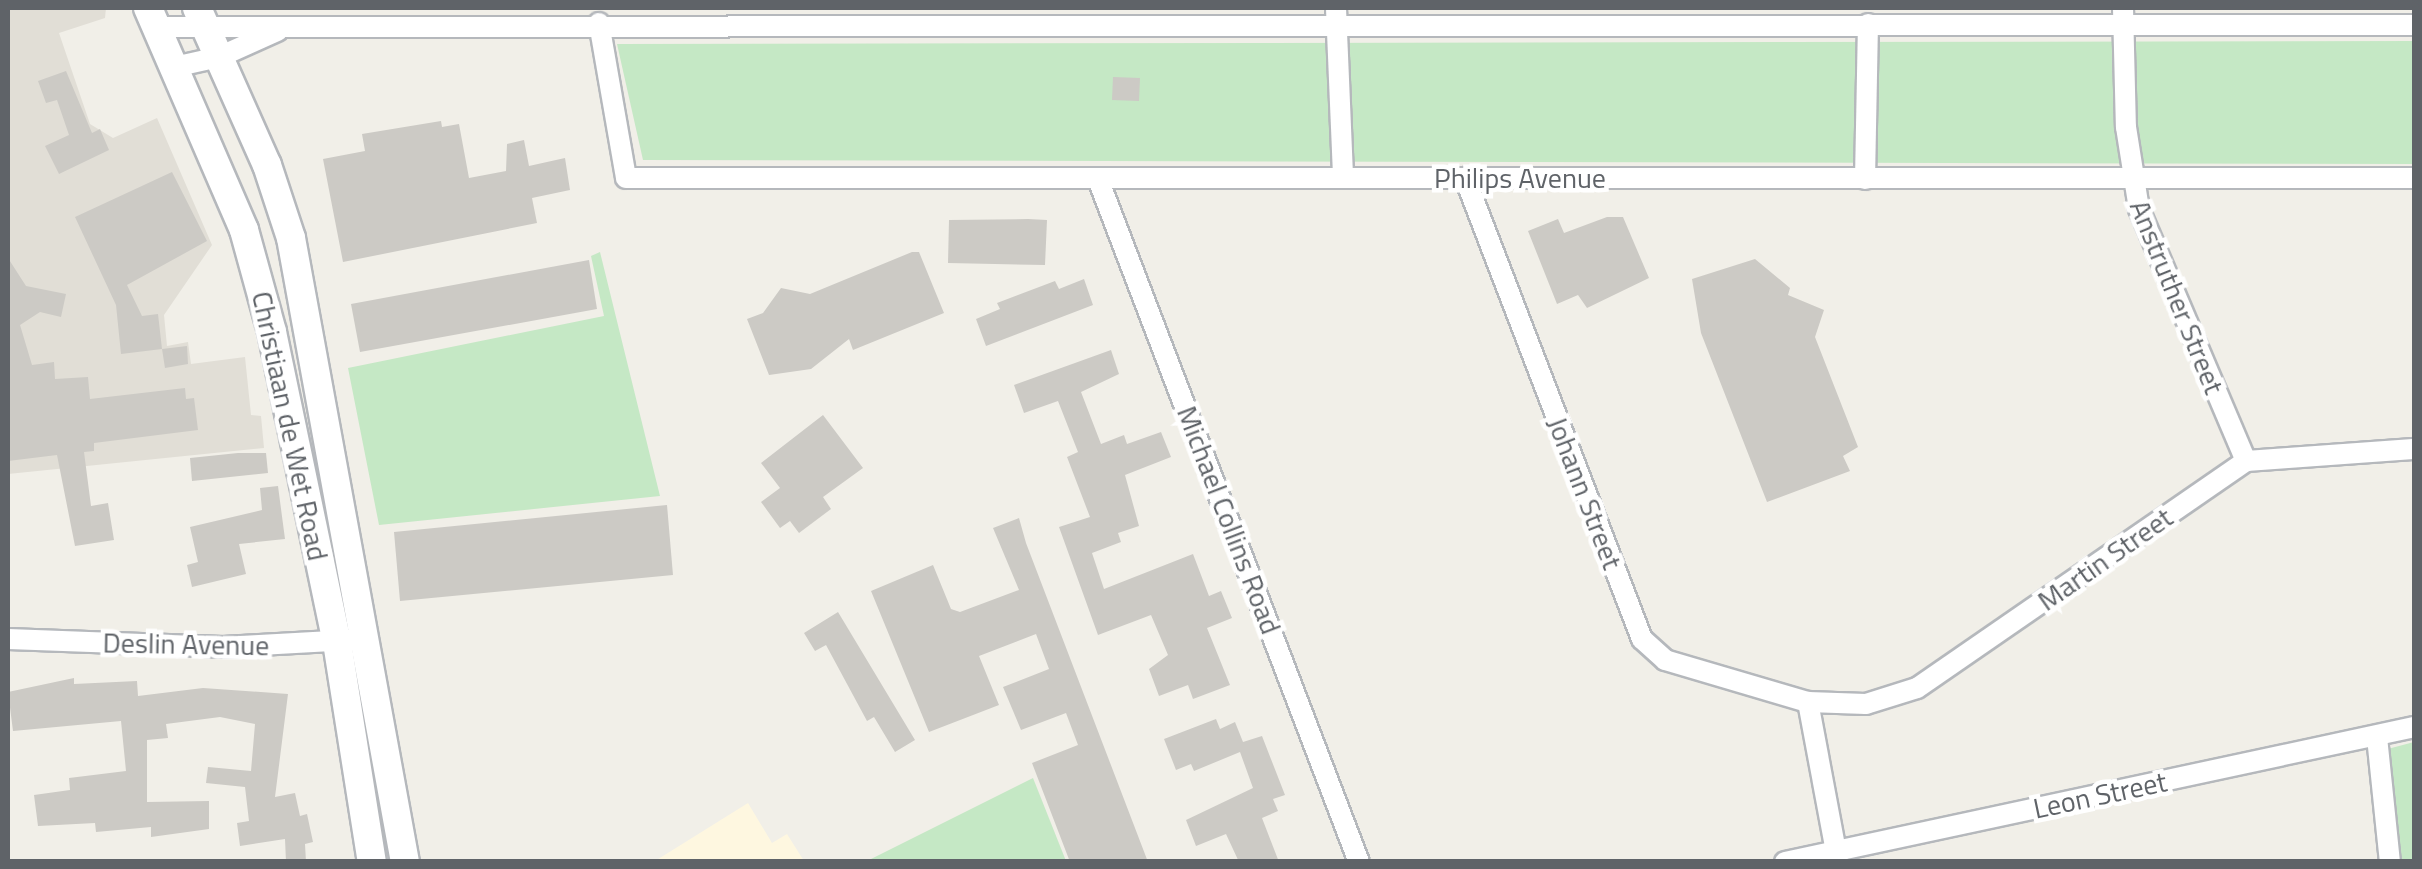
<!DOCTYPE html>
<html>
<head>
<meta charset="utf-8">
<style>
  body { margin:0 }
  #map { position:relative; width:2422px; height:869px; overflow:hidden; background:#f1efe8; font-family:"Titillium Web",sans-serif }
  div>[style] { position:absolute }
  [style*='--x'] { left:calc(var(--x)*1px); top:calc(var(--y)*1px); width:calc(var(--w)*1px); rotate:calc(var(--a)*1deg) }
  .commercial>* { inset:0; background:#fef7e0 }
  .education>* { inset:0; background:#e1ded6 }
  .green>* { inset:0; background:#c5e8c5 }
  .building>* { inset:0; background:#cccac5 }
  .roads { filter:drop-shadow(2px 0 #b5b8bc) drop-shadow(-2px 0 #b5b8bc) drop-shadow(0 2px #b5b8bc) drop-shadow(0 -2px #b5b8bc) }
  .minor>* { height:20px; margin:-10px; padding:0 10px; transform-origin:10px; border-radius:10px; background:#fff }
  .secondary>* { height:28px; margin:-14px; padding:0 14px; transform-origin:14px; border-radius:14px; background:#fff }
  span { translate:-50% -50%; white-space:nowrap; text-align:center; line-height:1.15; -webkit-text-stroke:9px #fff; paint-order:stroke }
  .street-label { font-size:28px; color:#5f6368 }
  .frame { position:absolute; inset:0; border:10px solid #5f6368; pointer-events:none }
</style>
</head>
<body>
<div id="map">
  <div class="commercial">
    <i style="clip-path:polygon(748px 803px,772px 843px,787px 834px,804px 861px,655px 861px)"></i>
  </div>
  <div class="education">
    <i style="clip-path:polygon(8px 8px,106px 8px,105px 18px,59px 33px,90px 124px,113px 138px,157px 118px,212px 245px,164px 315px,167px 346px,188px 342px,191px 364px,245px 357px,251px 415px,261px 416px,264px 448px,8px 474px)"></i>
  </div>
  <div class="green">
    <i style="clip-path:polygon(2414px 41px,2414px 164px,643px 160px,617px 44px)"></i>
    <i style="clip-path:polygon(600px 252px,660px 496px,379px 525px,348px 368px,604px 316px,591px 256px)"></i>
    <i style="clip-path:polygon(2414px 742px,2414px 861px,2390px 861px,2384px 750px)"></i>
    <i style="clip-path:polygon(1033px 778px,1066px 861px,867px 861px)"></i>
  </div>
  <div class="building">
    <i style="clip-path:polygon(66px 71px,92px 133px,100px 129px,109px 150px,59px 174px,45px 146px,69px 135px,57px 100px,46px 103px,38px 81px)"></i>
    <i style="clip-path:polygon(1113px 77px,1140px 78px,1139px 101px,1112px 100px)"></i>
    <i style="clip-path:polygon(441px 121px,442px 127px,459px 124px,469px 178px,506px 171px,507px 144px,524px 140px,529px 166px,565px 158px,570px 190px,532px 198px,537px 223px,343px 262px,323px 159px,365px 151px,362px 134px)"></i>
    <i style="clip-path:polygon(172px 172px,207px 241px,127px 285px,142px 316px,158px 314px,162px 349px,121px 354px,116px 305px,75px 217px)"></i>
    <i style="clip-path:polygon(1607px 217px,1623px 217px,1649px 278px,1587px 308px,1578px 295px,1557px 304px,1528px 231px,1558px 219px,1564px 233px)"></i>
    <i style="clip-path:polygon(1028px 219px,1047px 220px,1045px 265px,948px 263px,949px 220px)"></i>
    <i style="clip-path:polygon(912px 252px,919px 252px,944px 313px,853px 350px,849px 339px,811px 369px,769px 375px,747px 319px,763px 313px,781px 288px,810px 294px)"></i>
    <i style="clip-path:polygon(8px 258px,26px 286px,66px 294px,61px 317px,40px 312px,20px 325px,32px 365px,54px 362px,55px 379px,88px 377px,90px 399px,185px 388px,186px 399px,194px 398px,198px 430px,94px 443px,94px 451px,84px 452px,91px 506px,108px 503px,114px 540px,75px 546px,57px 455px,8px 461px)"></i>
    <i style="clip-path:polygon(1755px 259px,1790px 288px,1788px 295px,1824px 310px,1815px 337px,1858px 447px,1843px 456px,1850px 471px,1767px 502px,1701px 333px,1692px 279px)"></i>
    <i style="clip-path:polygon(589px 260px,597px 309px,360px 352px,351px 304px)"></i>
    <i style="clip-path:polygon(1084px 279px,1093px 305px,986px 346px,976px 319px,1000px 309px,997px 303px,1055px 281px,1059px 289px)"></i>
    <i style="clip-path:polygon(187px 346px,188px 364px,165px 368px,162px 349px)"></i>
    <i style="clip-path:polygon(1111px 350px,1119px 374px,1081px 392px,1101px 444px,1124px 435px,1127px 444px,1161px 432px,1171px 457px,1125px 475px,1139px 526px,1118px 533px,1121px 542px,1092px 553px,1104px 589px,1193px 554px,1209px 596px,1221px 591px,1232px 618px,1207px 628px,1230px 685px,1193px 699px,1188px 685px,1159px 696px,1149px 669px,1168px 655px,1151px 615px,1098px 635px,1059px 527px,1090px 517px,1067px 457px,1078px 452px,1058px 401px,1024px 413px,1014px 385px)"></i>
    <i style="clip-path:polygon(823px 415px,863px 468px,823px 497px,831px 509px,799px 533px,790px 521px,780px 528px,761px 502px,780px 488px,761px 463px)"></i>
    <i style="clip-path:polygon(238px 453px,266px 453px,268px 473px,192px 481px,190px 458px)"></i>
    <i style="clip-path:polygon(278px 486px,285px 539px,239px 544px,246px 574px,192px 587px,187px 565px,198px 562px,190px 527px,262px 510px,260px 488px)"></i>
    <i style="clip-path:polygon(667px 505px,673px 575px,400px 601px,394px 532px)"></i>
    <i style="clip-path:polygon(1019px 518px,1026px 543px,1148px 862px,1070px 862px,1032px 763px,1078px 745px,1066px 713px,1021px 730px,1003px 687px,1049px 669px,1036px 634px,979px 656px,999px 705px,929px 732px,871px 591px,933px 565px,951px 609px,960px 612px,1019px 590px,993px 528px)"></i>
    <i style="clip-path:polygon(838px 612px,915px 740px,895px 752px,874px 717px,867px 721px,826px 645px,815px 651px,804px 633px)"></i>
    <i style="clip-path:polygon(74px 678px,74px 684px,137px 681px,138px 696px,203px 688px,288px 694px,275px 797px,295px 793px,300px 816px,307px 814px,313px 842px,305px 844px,306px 862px,286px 862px,285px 839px,240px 846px,237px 823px,249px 821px,245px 787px,206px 783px,208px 767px,251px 771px,255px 724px,220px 717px,166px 724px,168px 738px,147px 740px,147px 802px,209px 801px,209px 829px,151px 837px,151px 827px,96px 832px,95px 823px,38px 826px,34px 795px,70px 790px,69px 778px,126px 771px,121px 721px,13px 731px,8px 692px)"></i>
    <i style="clip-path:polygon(1216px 719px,1220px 729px,1235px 722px,1243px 742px,1262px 736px,1285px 795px,1273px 799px,1278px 811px,1262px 818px,1279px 862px,1239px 862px,1226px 834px,1196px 846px,1186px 820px,1253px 788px,1240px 752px,1194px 771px,1191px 764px,1176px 770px,1164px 739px)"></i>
  </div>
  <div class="roads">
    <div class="minor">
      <i style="--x:1336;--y:8;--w:168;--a:87.6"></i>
      <i style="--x:2123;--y:8;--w:119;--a:88.6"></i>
      <i style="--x:2126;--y:127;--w:83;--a:81"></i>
      <i style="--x:2139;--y:209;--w:274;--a:67"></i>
      <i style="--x:599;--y:23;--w:157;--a:80.1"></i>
      <i style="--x:626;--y:178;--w:1788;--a:0"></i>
      <i style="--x:157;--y:27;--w:2257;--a:-0.05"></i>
      <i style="--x:174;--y:67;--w:46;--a:-12.5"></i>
      <i style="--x:219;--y:57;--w:64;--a:-24.1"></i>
      <i style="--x:1465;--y:178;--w:494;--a:69"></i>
      <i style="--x:1642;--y:639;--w:31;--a:42"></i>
      <i style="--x:1665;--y:660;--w:149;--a:16.4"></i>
      <i style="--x:1808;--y:702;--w:58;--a:2"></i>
      <i style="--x:1866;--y:704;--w:53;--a:-17.4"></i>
      <i style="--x:1917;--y:688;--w:400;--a:-34.6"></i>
      <i style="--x:2246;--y:461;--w:168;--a:-4.1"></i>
      <i style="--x:1098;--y:179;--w:731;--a:69.09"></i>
      <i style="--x:1865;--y:179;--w:155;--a:-88.9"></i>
      <i style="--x:8;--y:639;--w:215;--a:2.1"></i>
      <i style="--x:223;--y:647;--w:127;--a:-3.2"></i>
      <i style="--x:1808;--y:702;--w:163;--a:79.4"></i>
      <i style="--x:2377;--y:737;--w:126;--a:84.1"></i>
      <i style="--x:1785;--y:862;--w:643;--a:-12.11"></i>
    </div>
    <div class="secondary">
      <i style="--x:148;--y:8;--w:242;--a:66.6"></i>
      <i style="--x:244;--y:230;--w:106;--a:74.6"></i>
      <i style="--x:272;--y:332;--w:317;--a:78.2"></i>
      <i style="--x:337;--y:642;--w:223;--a:81"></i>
      <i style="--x:197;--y:8;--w:172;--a:66"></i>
      <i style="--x:267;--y:165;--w:77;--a:71.8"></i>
      <i style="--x:291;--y:238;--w:634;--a:79.65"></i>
    </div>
  </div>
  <div class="street-label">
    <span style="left:1520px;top:178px">Philips Avenue</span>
    <span style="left:2177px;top:297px;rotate:68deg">Anstruther Street</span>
    <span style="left:290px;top:426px;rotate:78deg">Christiaan de Wet Road</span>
    <span style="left:1585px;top:493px;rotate:69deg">Johann Street</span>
    <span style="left:1229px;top:520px;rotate:69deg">Michael Collins Road</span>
    <span style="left:2105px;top:559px;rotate:-35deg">Martin Street</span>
    <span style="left:186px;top:644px;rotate:1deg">Deslin Avenue</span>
    <span style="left:2100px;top:795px;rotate:-12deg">Leon Street</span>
  </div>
  <div class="frame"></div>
</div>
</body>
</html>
